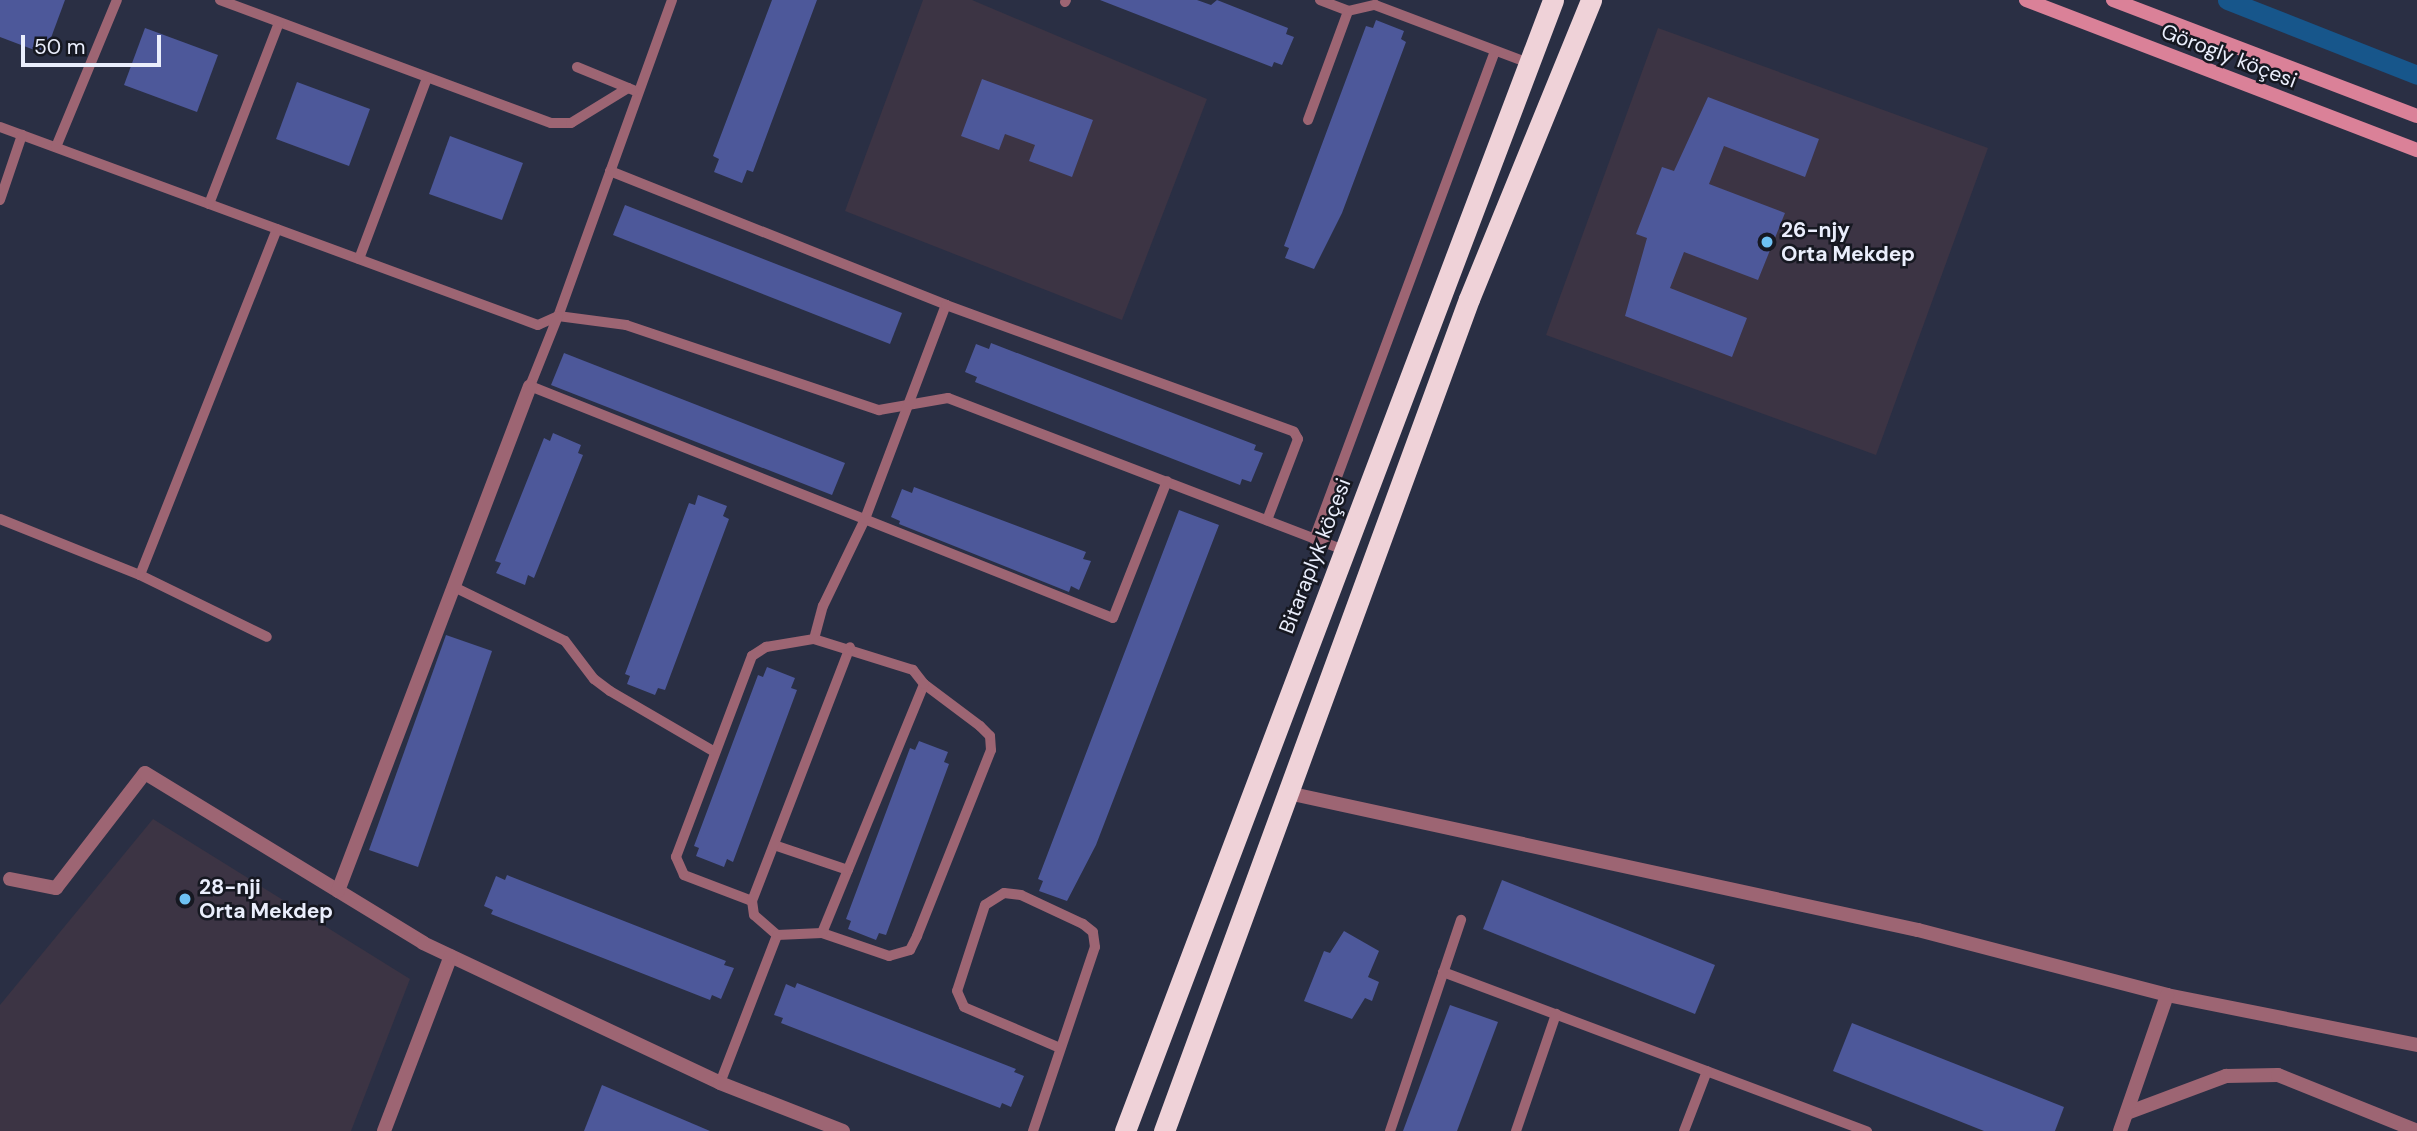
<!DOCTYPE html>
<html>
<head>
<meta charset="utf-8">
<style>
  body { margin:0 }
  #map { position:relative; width:2417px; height:1131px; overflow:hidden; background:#2a2f44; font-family:"DM Sans",sans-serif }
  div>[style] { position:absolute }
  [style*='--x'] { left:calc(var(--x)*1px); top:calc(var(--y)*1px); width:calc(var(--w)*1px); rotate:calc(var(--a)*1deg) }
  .education>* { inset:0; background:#3c3444 }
  .canal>* { height:19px; margin:-9.5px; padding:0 9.5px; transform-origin:9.5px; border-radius:9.5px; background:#17568b }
  .building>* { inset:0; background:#4d589a }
  .lane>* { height:10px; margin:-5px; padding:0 5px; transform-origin:5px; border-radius:5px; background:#9d6573 }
  .street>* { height:14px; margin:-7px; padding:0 7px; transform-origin:7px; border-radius:7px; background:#9d6573 }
  .secondary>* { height:14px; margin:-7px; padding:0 7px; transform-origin:7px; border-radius:7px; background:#da8198 }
  .highway>* { height:21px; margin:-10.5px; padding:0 10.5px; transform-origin:10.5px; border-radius:10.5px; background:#efd2d8 }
  .dots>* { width:19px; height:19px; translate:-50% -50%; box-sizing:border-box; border:4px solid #161821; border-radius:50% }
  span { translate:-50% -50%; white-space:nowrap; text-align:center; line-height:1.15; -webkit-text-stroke:5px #161821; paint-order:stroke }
  .street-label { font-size:21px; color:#eaeefc }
  .poi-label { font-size:21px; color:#eaeefc; font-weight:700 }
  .left { translate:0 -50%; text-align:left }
  .scale { position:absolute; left:21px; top:35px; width:140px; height:32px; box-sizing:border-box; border:4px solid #eaeefc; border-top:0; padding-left:9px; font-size:21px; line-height:24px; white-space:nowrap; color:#eaeefc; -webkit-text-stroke:5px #161821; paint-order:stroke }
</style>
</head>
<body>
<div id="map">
  <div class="education">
    <i style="clip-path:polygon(923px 0,972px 0,1207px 99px,1122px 320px,845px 211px)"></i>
    <i style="clip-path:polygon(1658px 28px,1988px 148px,1876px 455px,1546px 335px)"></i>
    <i style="clip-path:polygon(153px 819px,410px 979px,351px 1131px,0 1131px,0 1005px)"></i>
  </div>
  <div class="canal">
    <i style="--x:2227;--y:0;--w:204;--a:21.5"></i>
  </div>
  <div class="building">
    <i style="clip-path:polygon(0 0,65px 0,45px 54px,0 37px)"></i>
    <i style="clip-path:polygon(772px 0,817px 0,753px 172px,747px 170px,742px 183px,714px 172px,719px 159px,713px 156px)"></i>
    <i style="clip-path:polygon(1100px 0,1197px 0,1211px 5px,1217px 0,1288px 28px,1286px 34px,1294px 37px,1282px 65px,1274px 62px,1272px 67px)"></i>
    <i style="clip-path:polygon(1376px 20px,1404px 31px,1401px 39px,1406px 42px,1342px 213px,1314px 269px,1285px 258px,1289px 248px,1284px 246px,1366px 26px,1373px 28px)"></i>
    <i style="clip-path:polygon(145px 28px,218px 55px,197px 112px,124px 85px)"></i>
    <i style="clip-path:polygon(982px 79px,1093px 120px,1072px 177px,1029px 161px,1035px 145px,1005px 134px,999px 150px,961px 136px)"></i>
    <i style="clip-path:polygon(297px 82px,370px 109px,349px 166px,276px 139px)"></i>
    <i style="clip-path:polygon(1708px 97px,1819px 139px,1805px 177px,1724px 146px,1709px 184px,1785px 213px,1758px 280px,1684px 252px,1670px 288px,1747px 318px,1732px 357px,1625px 316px,1647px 238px,1636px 234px,1662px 167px,1674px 171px)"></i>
    <i style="clip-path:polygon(450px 136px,523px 163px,502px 220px,429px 194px)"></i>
    <i style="clip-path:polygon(625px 205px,902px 313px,890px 344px,613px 235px)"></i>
    <i style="clip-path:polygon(991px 343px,1256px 445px,1254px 450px,1263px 453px,1251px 482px,1242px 479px,1240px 485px,975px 382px,977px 377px,965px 372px,976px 344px,989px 349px)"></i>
    <i style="clip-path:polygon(564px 353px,845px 463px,832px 495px,551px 385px)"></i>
    <i style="clip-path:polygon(553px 433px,581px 445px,578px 453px,583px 455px,534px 578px,528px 575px,525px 585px,496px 573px,501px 563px,495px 561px,544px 438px,550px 441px)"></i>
    <i style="clip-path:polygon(914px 487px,1086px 552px,1083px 559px,1091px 561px,1079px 590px,1071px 586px,1069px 592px,899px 524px,900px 521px,891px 517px,902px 489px,912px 493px)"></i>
    <i style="clip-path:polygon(698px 495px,727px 506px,723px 516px,729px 519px,665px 690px,658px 688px,655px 695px,627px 684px,630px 676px,625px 674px,689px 503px,695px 505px)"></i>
    <i style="clip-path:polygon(1179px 510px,1219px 525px,1096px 845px,1067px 901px,1039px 891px,1043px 881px,1038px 879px)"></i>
    <i style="clip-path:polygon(446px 635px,492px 651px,418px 867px,369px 850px)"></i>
    <i style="clip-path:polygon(767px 667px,795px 678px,791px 688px,797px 690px,733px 862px,727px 859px,724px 867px,696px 856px,699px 848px,694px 846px,758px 675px,763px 677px)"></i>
    <i style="clip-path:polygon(919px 741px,948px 752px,944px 762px,949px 764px,886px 935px,879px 933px,876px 940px,848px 929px,851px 921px,846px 919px,910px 748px,915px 750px)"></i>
    <i style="clip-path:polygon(507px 875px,726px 961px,724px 965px,734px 968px,721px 999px,712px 995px,710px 1000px,491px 914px,493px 910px,484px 906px,496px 876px,505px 880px)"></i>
    <i style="clip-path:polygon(1502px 880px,1715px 965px,1695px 1014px,1483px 929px)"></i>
    <i style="clip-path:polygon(1344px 931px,1379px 951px,1368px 977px,1379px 982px,1372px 1001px,1365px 998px,1352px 1019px,1304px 1001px,1324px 951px,1330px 953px)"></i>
    <i style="clip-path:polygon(797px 983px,1016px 1069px,1014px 1072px,1024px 1076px,1011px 1107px,1002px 1103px,1000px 1108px,781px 1023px,783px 1018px,774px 1015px,786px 984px,795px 988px)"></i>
    <i style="clip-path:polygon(1450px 1005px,1498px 1022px,1457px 1131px,1403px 1131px)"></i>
    <i style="clip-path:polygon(1852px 1023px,2064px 1107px,2055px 1131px,1984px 1131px,1833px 1071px)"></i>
    <i style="clip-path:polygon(602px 1085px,710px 1131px,584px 1131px)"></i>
  </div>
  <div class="lane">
    <i style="--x:220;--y:0;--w:353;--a:20.4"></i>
    <i style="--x:551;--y:123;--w:20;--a:0"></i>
    <i style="--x:571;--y:123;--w:67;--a:-31.6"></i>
    <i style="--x:672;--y:0;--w:336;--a:109.8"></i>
    <i style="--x:558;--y:316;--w:69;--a:7.5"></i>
    <i style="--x:626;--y:325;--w:267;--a:18.6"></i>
    <i style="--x:879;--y:410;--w:70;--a:-9.9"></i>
    <i style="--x:948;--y:398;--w:423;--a:21"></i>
    <i style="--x:1320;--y:0;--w:30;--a:21"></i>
    <i style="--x:1065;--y:2;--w:2;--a:-63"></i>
    <i style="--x:577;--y:67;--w:61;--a:22.3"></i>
    <i style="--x:1308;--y:120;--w:116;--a:-69.8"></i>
    <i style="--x:1348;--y:11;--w:28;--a:-13"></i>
    <i style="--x:1375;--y:5;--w:161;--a:20.7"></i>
    <i style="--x:0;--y:127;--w:573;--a:20.21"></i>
    <i style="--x:538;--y:325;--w:22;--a:-24"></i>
    <i style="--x:56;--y:147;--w:159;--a:-67.5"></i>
    <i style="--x:610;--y:171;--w:362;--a:21.7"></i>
    <i style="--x:0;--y:200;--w:69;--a:-71.3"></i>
    <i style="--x:209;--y:204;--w:194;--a:-68.9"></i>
    <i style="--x:359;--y:259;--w:193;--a:-69.4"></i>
    <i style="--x:558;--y:316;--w:75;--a:111.8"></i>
    <i style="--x:530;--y:386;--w:627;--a:21.7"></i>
    <i style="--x:1113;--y:618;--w:147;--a:-68.5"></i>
    <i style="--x:0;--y:519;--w:151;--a:21.8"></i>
    <i style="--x:140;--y:575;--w:141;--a:26"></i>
    <i style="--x:1314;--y:539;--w:520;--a:-69.65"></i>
    <i style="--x:140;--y:575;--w:372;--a:-68.4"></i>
    <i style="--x:454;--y:587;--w:123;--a:25.9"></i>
    <i style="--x:565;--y:641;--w:48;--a:52.7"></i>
    <i style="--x:594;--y:679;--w:20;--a:37"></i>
    <i style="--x:610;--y:691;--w:121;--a:30.2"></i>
    <i style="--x:774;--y:845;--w:78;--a:18.7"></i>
    <i style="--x:752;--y:901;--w:73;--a:-159.1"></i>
    <i style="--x:684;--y:875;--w:20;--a:-114"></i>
    <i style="--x:676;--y:857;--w:215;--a:-69.3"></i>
    <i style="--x:752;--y:656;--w:17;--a:-33"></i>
    <i style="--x:766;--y:647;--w:49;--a:-9.5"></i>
    <i style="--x:822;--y:933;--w:71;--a:18.9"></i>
    <i style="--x:889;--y:956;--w:22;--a:-16"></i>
    <i style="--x:910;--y:950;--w:16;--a:-63"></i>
    <i style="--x:917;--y:936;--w:200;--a:-68.3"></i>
    <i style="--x:991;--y:750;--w:14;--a:-94"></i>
    <i style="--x:990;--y:736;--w:14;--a:-135"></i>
    <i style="--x:980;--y:726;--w:70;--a:-143.1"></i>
    <i style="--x:777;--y:935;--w:30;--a:-139"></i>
    <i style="--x:754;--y:915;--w:14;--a:-98"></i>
    <i style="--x:752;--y:901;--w:272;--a:-68.9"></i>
    <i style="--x:1443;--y:972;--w:453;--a:20.6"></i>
    <i style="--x:720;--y:1083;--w:159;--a:-68.9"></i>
    <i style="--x:777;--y:935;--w:45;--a:-2.5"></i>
    <i style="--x:822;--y:933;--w:269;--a:-67.7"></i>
    <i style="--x:924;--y:684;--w:18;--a:-128"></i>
    <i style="--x:913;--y:670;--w:104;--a:-162.6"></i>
    <i style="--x:814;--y:639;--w:34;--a:-75"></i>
    <i style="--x:823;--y:606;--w:97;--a:-64.2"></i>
    <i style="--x:865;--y:519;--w:229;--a:-69.3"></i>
    <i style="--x:946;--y:305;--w:370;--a:20"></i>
    <i style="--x:1294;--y:432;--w:8;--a:60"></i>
    <i style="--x:1298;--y:439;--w:87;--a:110.9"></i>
    <i style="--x:1033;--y:1131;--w:194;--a:-71.4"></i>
    <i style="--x:1095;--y:947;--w:15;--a:-98"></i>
    <i style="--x:1093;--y:932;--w:13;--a:-141"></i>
    <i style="--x:1083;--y:924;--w:68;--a:-154.9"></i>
    <i style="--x:1021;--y:895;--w:17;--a:-173"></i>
    <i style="--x:1004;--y:893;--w:22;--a:148"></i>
    <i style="--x:985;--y:905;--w:90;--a:108"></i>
    <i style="--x:957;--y:991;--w:17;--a:66"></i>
    <i style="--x:964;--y:1007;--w:104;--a:23.1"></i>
    <i style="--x:1390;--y:1131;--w:223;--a:-71.4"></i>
    <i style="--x:1516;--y:1131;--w:124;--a:-71.1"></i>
    <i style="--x:1684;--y:1131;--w:64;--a:-69"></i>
  </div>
  <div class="street">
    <i style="--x:1288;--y:793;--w:645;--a:12.27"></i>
    <i style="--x:1918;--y:930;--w:257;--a:14.6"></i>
    <i style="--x:2167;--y:995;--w:255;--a:11.3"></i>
    <i style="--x:10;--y:879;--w:47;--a:11.1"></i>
    <i style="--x:56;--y:888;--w:145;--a:-52.3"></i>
    <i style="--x:145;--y:773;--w:326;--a:31.4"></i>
    <i style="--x:423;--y:943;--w:328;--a:25.2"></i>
    <i style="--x:720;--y:1083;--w:132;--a:21.3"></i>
    <i style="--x:338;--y:891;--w:540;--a:-69.18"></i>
    <i style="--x:2127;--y:1113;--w:106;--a:-20.5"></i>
    <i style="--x:2226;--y:1076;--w:52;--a:-1.1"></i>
    <i style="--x:2278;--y:1075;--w:150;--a:21.9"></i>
    <i style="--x:384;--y:1131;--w:187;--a:-69.1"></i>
    <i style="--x:2120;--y:1131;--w:144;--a:-70.9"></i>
  </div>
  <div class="secondary">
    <i style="--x:2026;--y:0;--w:419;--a:21"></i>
    <i style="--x:2113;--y:0;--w:325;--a:20.9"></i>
  </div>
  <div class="highway">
    <i style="--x:1125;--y:1131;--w:1209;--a:-69.27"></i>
    <i style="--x:1164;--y:1131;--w:886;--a:-69.87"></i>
    <i style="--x:1469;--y:299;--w:323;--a:-67.8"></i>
  </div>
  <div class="dots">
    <i style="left:1767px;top:242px;background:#6ec2f3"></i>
    <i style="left:185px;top:899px;background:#6ec2f3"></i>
  </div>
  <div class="street-label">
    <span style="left:2229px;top:56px;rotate:21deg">Görogly köçesi</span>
    <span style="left:1315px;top:556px;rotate:-69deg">Bitaraplyk köçesi</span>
  </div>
  <div class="poi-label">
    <span class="left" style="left:1781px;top:242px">26-njy<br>Orta Mekdep</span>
    <span class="left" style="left:199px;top:899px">28-nji<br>Orta Mekdep</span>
  </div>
  <div class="scale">50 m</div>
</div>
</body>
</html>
